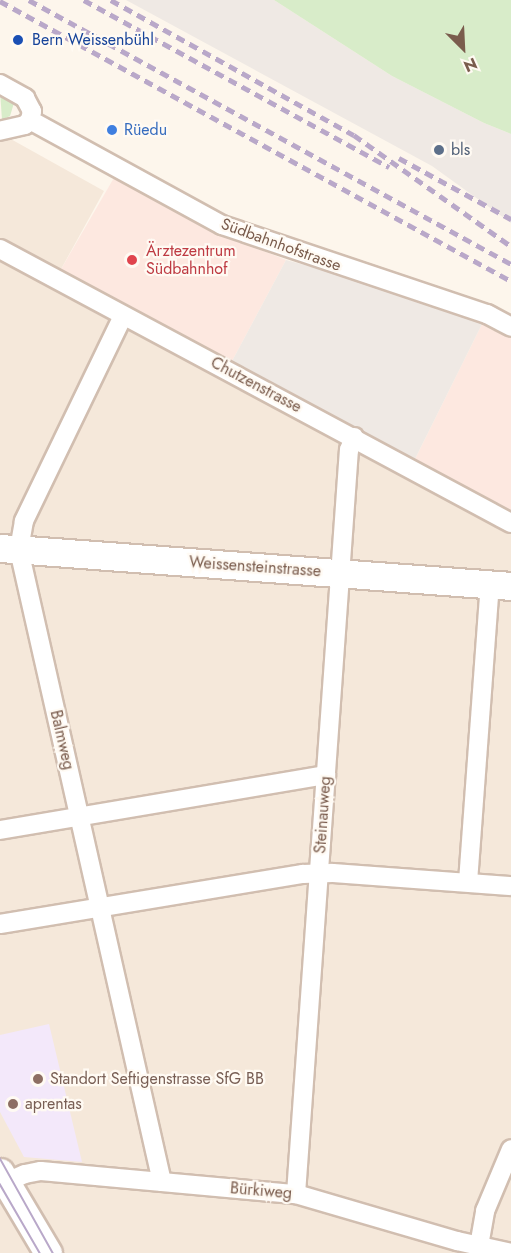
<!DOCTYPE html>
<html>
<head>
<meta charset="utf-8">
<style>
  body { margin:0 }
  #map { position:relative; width:511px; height:1253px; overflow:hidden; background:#fdf6ec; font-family:Jost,sans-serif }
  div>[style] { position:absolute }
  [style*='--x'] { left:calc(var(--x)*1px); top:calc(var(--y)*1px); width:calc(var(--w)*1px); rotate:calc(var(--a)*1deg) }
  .residential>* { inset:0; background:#f5e8da }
  .commercial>* { inset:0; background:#fde8e0 }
  .industrial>* { inset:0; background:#efe9e4 }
  .education>* { inset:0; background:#f3e8fa }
  .green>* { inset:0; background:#d8ecc9 }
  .roads { filter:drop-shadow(2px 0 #d1beb0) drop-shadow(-2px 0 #d1beb0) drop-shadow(0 2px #d1beb0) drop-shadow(0 -2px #d1beb0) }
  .street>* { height:18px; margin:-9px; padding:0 9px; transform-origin:9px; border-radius:9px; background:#fff }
  .secondary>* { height:27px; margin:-13.5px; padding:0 13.5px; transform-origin:13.5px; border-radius:13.5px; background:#fff }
  .tram>* { height:1.5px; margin:-0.75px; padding:0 0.75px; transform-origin:0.75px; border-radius:0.75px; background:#b9a8c9 }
  .rail>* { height:4.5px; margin-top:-2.25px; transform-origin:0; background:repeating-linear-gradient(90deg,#b9a8c9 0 9px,transparent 0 15px) }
  .dots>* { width:16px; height:16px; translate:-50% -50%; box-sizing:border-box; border:3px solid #fffaf3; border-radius:50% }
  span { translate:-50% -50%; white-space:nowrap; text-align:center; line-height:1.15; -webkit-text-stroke:4.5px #fffaf3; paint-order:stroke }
  .transit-label { font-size:16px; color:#164399 }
  .left { translate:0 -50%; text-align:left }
  .shop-label { font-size:16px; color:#366cbe }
  .service-label { font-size:16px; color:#4e5e75 }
  .street-label { font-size:16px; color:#7a5c4d }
  .health-label { font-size:16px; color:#be3a42 }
  .education-label { font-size:16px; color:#785e54 }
  .north { position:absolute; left:433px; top:18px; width:60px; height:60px; -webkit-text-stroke:4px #fffaf3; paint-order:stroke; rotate:156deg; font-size:16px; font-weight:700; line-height:24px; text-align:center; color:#7a5c4d }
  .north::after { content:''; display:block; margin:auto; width:21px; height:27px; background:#7a5c4d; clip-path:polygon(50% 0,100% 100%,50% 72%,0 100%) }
</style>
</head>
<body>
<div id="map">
  <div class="residential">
    <i style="clip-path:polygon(0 133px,104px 191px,60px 271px,511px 514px,511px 585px,0 546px)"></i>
    <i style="clip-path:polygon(0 562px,511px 597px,511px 1253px,0 1253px)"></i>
  </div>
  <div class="commercial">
    <i style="clip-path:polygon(115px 176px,232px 238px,286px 260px,231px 363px,60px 271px)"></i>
    <i style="clip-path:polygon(487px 314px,511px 327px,511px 514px,414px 461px)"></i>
  </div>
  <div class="industrial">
    <i style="clip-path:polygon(126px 0,274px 0,392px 76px,484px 123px,511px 134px,511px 223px,432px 166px)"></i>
    <i style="clip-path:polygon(286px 260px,487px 314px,414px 461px,231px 363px)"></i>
  </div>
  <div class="education">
    <i style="clip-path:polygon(49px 1024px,82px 1162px,24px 1157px,0 1112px,0 1035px)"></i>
  </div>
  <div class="green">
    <i style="clip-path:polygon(274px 0,511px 0,511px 134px,484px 123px,392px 76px)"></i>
    <i style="clip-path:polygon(0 91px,11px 97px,14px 103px,10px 116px,2px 120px)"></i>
  </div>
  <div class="roads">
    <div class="street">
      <i style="--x:0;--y:84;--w:29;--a:29"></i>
      <i style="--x:25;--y:98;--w:15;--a:62"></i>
      <i style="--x:32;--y:111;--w:9;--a:103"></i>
      <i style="--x:30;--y:120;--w:7;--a:135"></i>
      <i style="--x:25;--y:125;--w:26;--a:167"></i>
      <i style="--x:30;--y:120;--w:219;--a:28.7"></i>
      <i style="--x:222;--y:225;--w:280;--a:18.6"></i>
      <i style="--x:487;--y:314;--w:27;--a:28"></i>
      <i style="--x:0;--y:249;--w:580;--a:28.2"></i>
      <i style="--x:123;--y:316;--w:228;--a:115.8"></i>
      <i style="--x:24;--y:521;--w:29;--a:100"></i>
      <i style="--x:19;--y:550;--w:648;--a:77.25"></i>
      <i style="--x:0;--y:830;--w:331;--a:-9.6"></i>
      <i style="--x:468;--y:882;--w:298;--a:-85.8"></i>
      <i style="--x:0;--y:924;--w:307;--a:-9.4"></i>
      <i style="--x:303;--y:874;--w:29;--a:-2"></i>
      <i style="--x:332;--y:873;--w:179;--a:4.2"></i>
      <i style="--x:0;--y:1185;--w:27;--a:-24"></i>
      <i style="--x:25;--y:1174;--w:16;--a:-11"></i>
      <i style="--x:41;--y:1171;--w:256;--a:5.2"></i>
      <i style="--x:296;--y:1194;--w:168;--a:16.3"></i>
      <i style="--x:457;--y:1241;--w:55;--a:12.5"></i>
      <i style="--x:296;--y:1194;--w:746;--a:-85.93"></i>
      <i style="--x:349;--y:450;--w:14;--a:-69"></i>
      <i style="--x:479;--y:1246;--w:36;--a:-80"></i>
      <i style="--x:485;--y:1211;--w:67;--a:-67.2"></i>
    </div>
    <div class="secondary">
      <i style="--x:0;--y:548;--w:512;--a:4.25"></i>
      <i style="--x:0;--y:1172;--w:94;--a:59.3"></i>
    </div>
  </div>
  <div class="tram">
    <i style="--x:0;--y:1158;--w:109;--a:60.8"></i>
    <i style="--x:0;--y:1184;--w:80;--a:59.9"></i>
  </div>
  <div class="rail">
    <i style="--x:29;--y:0;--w:550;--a:28.71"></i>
    <i style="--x:84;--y:0;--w:348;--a:28.7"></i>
    <i style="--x:111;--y:0;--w:278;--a:29.1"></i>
    <i style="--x:354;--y:135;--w:192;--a:35.3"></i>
    <i style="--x:0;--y:1;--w:583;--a:28.72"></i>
    <i style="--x:399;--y:158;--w:128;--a:28.6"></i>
  </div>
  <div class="dots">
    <i style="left:18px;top:40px;background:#1a4fb4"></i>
    <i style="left:112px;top:130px;background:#3f7fe0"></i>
    <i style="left:439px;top:150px;background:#5c6f8a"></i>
    <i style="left:132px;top:260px;background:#e0444e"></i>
    <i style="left:38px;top:1079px;background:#8d6e63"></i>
    <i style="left:13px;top:1104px;background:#8d6e63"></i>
  </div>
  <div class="transit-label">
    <span class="left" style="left:32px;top:40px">Bern Weissenbühl</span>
  </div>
  <div class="shop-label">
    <span class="left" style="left:124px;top:130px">Rüedu</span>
  </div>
  <div class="service-label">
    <span class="left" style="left:451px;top:150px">bls</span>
  </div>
  <div class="street-label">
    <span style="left:281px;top:245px;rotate:20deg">Südbahnhofstrasse</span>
    <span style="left:256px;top:385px;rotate:28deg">Chutzenstrasse</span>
    <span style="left:255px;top:567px;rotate:4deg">Weissensteinstrasse</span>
    <span style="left:62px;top:740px;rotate:77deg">Balmweg</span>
    <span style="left:323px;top:815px;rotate:-86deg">Steinauweg</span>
    <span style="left:261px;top:1191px;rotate:5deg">Bürkiweg</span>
  </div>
  <div class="health-label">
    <span class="left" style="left:146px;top:260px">Ärztezentrum<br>Südbahnhof</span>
  </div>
  <div class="education-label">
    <span class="left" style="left:50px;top:1079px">Standort Seftigenstrasse SfG BB</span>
    <span class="left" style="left:25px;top:1104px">aprentas</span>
  </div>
  <div class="north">N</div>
</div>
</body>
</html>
